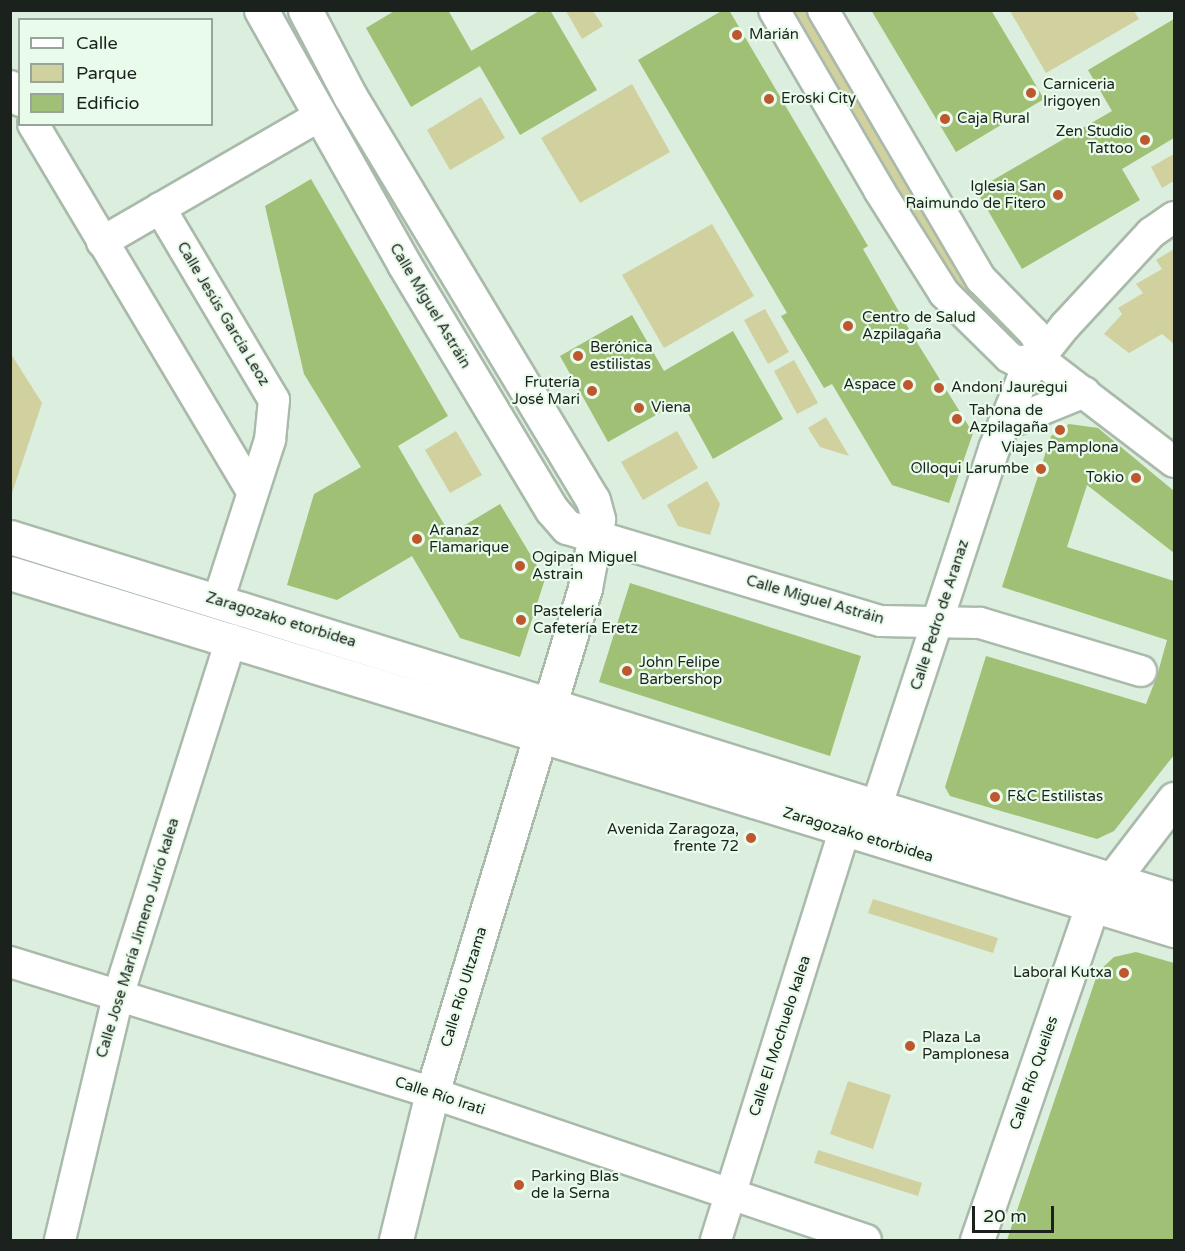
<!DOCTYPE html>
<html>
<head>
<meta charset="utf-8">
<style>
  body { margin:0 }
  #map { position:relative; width:1185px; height:1251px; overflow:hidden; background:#dceede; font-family:"Varela Round",sans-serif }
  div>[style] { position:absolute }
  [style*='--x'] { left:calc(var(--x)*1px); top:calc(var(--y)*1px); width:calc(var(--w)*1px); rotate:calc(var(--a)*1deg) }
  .green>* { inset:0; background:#d1d09f }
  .building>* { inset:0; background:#9fc075 }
  .roads { filter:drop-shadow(2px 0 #a9baab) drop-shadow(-2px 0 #a9baab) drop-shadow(0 2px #a9baab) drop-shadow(0 -2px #a9baab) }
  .street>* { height:30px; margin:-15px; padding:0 15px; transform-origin:15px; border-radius:15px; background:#fff }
  .secondary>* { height:33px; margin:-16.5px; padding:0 16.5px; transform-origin:16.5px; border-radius:16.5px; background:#fff }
  .dots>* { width:16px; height:16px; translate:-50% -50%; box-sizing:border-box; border:3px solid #e9fbeb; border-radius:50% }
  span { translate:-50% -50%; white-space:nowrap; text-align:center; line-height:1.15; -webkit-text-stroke:4.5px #e9fbeb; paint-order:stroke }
  .poi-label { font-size:15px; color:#1b211c }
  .left { translate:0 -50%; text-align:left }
  .right { translate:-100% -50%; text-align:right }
  .street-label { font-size:15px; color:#1b211c }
  .frame { position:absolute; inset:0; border:12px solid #1b211c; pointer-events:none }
  .legend { position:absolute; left:18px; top:18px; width:195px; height:108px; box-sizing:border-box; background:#e9fbeb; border:2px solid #97a498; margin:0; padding:8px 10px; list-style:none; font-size:18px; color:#1b211c }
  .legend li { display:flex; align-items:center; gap:12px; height:30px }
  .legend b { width:30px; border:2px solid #97a498 }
  .scale { position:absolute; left:972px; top:1206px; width:82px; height:27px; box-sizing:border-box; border:3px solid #1b211c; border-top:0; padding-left:8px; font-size:18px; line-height:21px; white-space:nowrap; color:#1b211c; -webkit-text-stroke:4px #e9fbeb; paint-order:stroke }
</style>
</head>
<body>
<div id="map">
  <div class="green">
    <i style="clip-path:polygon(566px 11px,593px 11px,603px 26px,582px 39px)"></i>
    <i style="clip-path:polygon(787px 11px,806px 11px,935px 231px,1002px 321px,1002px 327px,992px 326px,925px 243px)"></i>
    <i style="clip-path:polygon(1010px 11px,1134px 11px,1139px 19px,1046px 73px)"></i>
    <i style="clip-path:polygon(632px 84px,670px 152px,580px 203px,541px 138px)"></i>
    <i style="clip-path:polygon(481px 97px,505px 138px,450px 170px,427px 130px)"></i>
    <i style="clip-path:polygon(1174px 154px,1174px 181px,1162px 188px,1151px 167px)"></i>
    <i style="clip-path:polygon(712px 224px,754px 296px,664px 348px,622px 275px)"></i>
    <i style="clip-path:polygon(1174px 249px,1174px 344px,1162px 334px,1129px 353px,1104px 334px,1122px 314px,1118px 308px,1143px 293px,1136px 284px,1162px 269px,1156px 260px)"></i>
    <i style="clip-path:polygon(765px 309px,789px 352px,768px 364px,744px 320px)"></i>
    <i style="clip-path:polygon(11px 354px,42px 403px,11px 496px)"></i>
    <i style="clip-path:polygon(794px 360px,818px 403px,797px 414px,774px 371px)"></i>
    <i style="clip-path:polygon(826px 417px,849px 456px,820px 447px,808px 428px)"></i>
    <i style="clip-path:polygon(456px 431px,482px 475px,450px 493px,425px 450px)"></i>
    <i style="clip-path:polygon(677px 431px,698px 468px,643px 500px,621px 462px)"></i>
    <i style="clip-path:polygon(707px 481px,720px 504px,710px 535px,678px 526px,667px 505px)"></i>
    <i style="clip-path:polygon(873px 899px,998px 938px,993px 953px,868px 913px)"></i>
    <i style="clip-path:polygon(848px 1081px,891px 1095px,873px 1149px,830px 1134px)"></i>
    <i style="clip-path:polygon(818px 1150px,922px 1183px,918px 1196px,814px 1163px)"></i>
  </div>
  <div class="building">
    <i style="clip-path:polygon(396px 10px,448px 10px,480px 66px,411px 107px,366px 28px)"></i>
    <i style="clip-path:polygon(541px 10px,550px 10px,597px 90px,520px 135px,471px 51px)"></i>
    <i style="clip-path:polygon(723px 10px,729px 10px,868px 246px,863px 249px,913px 336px,973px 433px,949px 503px,892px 485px,832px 384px,824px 388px,781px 316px,787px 313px,638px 60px)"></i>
    <i style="clip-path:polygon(871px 10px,991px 10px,1044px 99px,956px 152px)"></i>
    <i style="clip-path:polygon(1174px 19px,1174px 138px,1122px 169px,1140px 200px,1022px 269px,976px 190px,1112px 111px,1088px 70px)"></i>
    <i style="clip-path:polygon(311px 179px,448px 416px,398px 446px,426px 494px,450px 534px,500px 504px,545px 579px,520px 657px,460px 638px,412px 556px,337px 600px,287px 585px,314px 494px,361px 467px,304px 374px,265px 206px)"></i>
    <i style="clip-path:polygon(632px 315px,664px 371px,733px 331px,783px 419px,713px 459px,681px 401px,608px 442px,560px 356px)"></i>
    <i style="clip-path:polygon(1069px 424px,1098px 428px,1174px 491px,1174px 553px,1087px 485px,1067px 547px,1174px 581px,1174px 755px,1114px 831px,1097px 839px,950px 796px,945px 787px,986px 656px,1146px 704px,1157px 676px,1167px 640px,1002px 587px,1051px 436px)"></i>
    <i style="clip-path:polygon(630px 583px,861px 656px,830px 756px,599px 682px)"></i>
    <i style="clip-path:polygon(1136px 952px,1174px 963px,1174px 1240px,1007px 1240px,1098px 972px,1114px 957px)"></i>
  </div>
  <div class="roads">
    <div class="street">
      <i style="--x:774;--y:10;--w:208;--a:59.7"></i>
      <i style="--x:879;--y:190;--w:122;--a:57.7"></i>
      <i style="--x:944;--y:293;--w:91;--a:44.6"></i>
      <i style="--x:1009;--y:357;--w:10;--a:29"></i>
      <i style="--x:1018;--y:362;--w:20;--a:-11"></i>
      <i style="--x:823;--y:10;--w:312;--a:59.6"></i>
      <i style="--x:981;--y:279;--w:76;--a:45.5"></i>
      <i style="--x:1034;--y:333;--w:13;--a:61"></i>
      <i style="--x:1040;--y:344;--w:14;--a:98"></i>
      <i style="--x:10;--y:86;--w:18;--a:56"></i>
      <i style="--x:33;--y:124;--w:428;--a:59.2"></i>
      <i style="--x:160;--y:208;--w:223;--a:59.3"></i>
      <i style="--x:274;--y:400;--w:40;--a:95.7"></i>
      <i style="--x:270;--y:440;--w:169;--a:107.9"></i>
      <i style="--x:102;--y:242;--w:253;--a:-30.1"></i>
      <i style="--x:1038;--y:358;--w:171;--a:37.4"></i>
      <i style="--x:1003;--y:425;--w:88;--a:-21.9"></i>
      <i style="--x:597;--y:536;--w:296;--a:16.7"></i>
      <i style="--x:881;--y:621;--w:99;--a:1.2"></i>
      <i style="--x:980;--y:623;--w:168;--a:16.6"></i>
      <i style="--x:877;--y:805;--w:375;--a:-71.8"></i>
      <i style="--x:994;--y:449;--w:74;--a:-67.9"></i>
      <i style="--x:1022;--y:380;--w:69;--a:-51.5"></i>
      <i style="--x:1065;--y:326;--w:127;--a:-47.2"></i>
      <i style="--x:1151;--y:233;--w:28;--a:-35"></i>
      <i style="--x:10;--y:962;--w:442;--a:17.2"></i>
      <i style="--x:432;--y:1093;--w:458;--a:18.7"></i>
      <i style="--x:60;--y:1240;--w:251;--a:-76.6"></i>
      <i style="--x:118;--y:996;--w:374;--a:-72.4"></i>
      <i style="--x:716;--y:1240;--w:428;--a:-72.6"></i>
    </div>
    <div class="secondary">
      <i style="--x:261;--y:10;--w:291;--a:60.6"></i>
      <i style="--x:404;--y:264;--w:287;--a:59"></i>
      <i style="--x:552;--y:510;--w:23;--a:49"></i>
      <i style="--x:567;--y:527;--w:31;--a:17"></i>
      <i style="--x:305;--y:10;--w:97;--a:62.4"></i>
      <i style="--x:350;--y:96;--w:471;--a:59"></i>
      <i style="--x:593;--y:500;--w:20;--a:75"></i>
      <i style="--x:598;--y:519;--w:70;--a:100.7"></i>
      <i style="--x:585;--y:588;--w:528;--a:106.86"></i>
      <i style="--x:432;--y:1093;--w:151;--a:103.8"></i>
      <i style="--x:10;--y:537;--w:1219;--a:17.28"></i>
      <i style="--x:10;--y:573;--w:1218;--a:17.05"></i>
      <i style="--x:977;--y:1240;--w:353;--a:-71"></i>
      <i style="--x:1092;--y:906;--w:135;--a:-52.5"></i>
    </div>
  </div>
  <div class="dots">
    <i style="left:737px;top:35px;background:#be572e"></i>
    <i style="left:1031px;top:93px;background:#be572e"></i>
    <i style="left:769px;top:99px;background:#be572e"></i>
    <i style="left:945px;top:119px;background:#be572e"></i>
    <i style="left:1145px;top:140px;background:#be572e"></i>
    <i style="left:1058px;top:195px;background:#be572e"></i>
    <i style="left:848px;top:326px;background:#be572e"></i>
    <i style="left:578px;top:356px;background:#be572e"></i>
    <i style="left:908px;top:385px;background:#be572e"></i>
    <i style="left:939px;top:388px;background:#be572e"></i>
    <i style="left:592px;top:391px;background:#be572e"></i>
    <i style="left:639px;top:408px;background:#be572e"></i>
    <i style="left:957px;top:419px;background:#be572e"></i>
    <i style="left:1060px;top:430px;background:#be572e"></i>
    <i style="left:1041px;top:469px;background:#be572e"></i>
    <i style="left:1136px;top:478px;background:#be572e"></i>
    <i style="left:417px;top:539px;background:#be572e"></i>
    <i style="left:520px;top:566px;background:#be572e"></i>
    <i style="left:521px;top:620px;background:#be572e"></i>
    <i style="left:627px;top:671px;background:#be572e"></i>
    <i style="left:995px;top:797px;background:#be572e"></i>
    <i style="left:751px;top:838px;background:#be572e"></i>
    <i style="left:1124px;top:973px;background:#be572e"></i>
    <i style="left:910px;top:1046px;background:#be572e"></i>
    <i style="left:519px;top:1185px;background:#be572e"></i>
  </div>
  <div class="poi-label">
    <span class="left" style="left:749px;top:35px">Marián</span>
    <span class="left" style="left:1043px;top:93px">Carniceria<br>Irigoyen</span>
    <span class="left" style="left:781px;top:99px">Eroski City</span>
    <span class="left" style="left:957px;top:119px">Caja Rural</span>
    <span class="right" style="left:1133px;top:140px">Zen Studio<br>Tattoo</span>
    <span class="right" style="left:1046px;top:195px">Iglesia San<br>Raimundo de Fitero</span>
    <span class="left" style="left:862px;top:326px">Centro de Salud<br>Azpilagaña</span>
    <span class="left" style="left:590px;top:356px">Berónica<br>estilistas</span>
    <span class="right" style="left:580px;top:391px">Frutería<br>José Mari</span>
    <span class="right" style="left:896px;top:385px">Aspace</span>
    <span class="left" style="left:951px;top:388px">Andoni Jauregui</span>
    <span class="left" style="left:651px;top:408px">Viena</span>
    <span class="left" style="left:969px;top:419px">Tahona de<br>Azpilagaña</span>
    <span style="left:1060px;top:448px">Viajes Pamplona</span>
    <span class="right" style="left:1029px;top:469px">Olloqui Larumbe</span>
    <span class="right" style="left:1124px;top:478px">Tokio</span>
    <span class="left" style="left:429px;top:539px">Aranaz<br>Flamarique</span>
    <span class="left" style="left:532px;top:566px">Ogipan Miguel<br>Astrain</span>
    <span class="left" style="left:533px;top:620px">Pastelería<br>Cafetería Eretz</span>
    <span class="left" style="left:639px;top:671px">John Felipe<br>Barbershop</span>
    <span class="left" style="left:1007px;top:797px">F&amp;C Estilistas</span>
    <span class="right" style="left:739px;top:838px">Avenida Zaragoza,<br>frente 72</span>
    <span class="right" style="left:1112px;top:973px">Laboral Kutxa</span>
    <span class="left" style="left:922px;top:1046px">Plaza La<br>Pamplonesa</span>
    <span class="left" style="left:531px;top:1185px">Parking Blas<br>de la Serna</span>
  </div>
  <div class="street-label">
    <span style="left:430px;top:306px;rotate:59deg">Calle Miguel Astráin</span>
    <span style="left:223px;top:314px;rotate:59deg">Calle Jesús García Leoz</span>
    <span style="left:815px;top:600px;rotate:16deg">Calle Miguel Astráin</span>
    <span style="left:940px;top:615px;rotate:-72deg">Calle Pedro de Aranaz</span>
    <span style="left:281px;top:620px;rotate:17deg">Zaragozako etorbidea</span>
    <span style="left:858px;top:835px;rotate:17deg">Zaragozako etorbidea</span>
    <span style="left:138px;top:938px;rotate:-73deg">Calle Jose María Jimeno Jurío kalea</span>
    <span style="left:464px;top:987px;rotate:-73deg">Calle Río Ultzama</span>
    <span style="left:780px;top:1036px;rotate:-72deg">Calle El Mochuelo kalea</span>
    <span style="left:1034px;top:1073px;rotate:-71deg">Calle Río Queiles</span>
    <span style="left:440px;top:1096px;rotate:18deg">Calle Río Irati</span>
  </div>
  <div class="frame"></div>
  <ul class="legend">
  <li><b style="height:8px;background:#fff"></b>Calle</li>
  <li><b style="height:16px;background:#d1d09f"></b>Parque</li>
  <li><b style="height:16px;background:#9fc075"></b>Edificio</li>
  </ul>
  <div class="scale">20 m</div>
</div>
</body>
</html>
